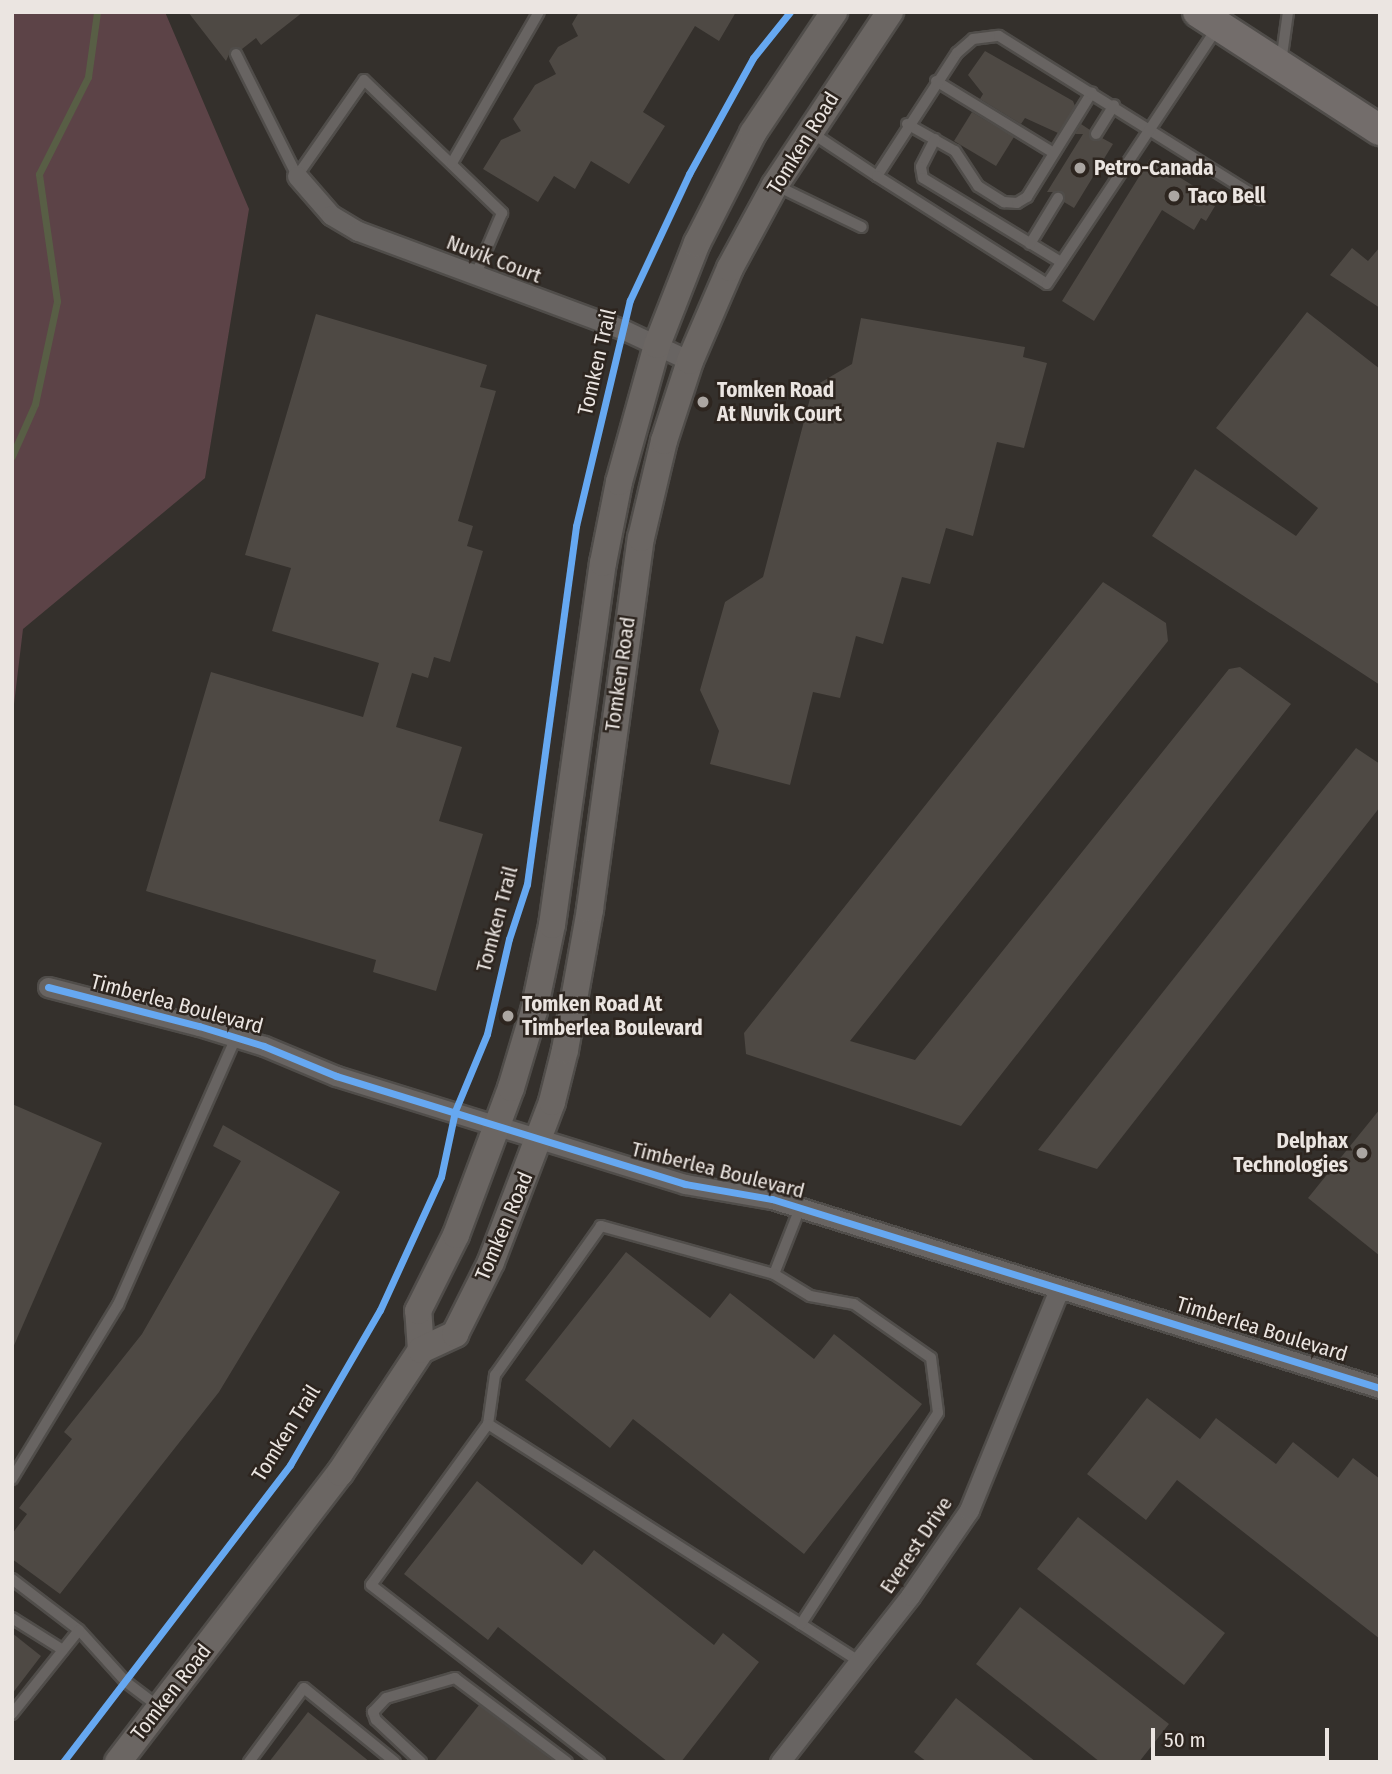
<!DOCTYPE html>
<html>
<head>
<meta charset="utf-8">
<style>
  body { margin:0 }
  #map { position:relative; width:1392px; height:1774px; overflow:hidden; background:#34302c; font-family:"Fira Sans Condensed",sans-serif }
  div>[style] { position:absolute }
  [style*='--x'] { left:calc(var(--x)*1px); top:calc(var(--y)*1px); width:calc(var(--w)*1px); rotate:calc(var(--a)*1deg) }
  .green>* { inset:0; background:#5c4347 }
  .stream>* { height:7px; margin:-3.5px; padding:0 3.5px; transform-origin:3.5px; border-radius:3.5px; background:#585e45 }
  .building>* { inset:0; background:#4e4944 }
  .roads { filter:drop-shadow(2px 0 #504d4a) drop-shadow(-2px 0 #504d4a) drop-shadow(0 2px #504d4a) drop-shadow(0 -2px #504d4a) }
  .lane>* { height:10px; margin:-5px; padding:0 5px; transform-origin:5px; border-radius:5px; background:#686462 }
  .street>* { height:19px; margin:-9.5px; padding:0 9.5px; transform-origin:9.5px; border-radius:9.5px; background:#686462 }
  .secondary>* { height:26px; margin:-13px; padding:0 13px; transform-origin:13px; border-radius:13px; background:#6b6663 }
  .primary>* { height:30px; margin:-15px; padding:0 15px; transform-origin:15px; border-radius:15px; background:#736d6b }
  .cycleway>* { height:7px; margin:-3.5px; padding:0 3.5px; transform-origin:3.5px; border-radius:3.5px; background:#66a8f1 }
  .dots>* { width:19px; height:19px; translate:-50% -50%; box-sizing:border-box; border:4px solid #2d251f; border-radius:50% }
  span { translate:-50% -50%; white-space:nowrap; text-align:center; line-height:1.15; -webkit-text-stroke:5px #2d251f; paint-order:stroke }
  .street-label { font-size:21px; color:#ebe5e1 }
  .poi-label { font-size:21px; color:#ebe5e1; font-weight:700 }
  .left { translate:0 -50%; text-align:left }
  .right { translate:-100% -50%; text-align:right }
  .frame { position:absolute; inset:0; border:14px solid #ebe5e1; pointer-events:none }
  .scale { position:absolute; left:1151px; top:1728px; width:178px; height:32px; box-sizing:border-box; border:4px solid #ebe5e1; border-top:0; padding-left:9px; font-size:21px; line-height:24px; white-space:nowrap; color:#ebe5e1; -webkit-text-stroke:5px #2d251f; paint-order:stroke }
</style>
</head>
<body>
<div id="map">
  <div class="green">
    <i style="clip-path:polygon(12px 12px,165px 12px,249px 209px,205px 478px,23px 629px,12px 721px)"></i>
  </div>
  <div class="stream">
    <i style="--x:12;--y:456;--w:57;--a:-66.1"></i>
    <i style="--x:35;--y:404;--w:105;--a:-77.9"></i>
    <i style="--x:57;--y:301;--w:128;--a:-98.1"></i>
    <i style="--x:39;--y:174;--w:109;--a:-63.2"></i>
    <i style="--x:88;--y:77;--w:66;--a:-82.1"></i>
  </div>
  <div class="building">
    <i style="clip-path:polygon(188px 12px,303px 12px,261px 45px,256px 38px,242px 49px,232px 48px,226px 61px)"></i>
    <i style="clip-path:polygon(579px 12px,736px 12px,719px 41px,695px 26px,643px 112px,665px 126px,629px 184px,591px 161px,575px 189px,554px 176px,538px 202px,483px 169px,501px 140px,521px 131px,513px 119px,535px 85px,556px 74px,549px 61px,558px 47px,578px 36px,572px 24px)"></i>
    <i style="clip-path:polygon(985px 51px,1073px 101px,1075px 106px,1058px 133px,1025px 118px,1021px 124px,980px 99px,983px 94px,968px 75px)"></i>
    <i style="clip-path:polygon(972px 112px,1014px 137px,996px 166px,954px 141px)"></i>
    <i style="clip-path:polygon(1081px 124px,1090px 130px,1092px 140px,1102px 138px,1113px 144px,1074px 208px,1064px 202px,1062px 192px,1047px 192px,1083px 134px,1075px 134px)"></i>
    <i style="clip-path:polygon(1150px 159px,1213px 198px,1210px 203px,1215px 206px,1206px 221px,1201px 218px,1194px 230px,1162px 210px,1094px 321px,1062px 301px)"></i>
    <i style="clip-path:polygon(1380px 247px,1380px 308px,1330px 275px,1352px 248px,1368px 261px)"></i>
    <i style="clip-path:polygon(1307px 312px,1380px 369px,1380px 685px,1152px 536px,1195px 469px,1296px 536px,1318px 508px,1216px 428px)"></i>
    <i style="clip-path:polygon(316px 314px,487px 365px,480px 387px,496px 391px,458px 521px,473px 526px,467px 546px,483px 551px,450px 662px,434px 657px,428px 678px,412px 673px,396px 727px,462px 747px,439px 821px,483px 834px,436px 991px,373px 972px,376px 960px,146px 891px,211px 672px,363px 717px,379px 663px,272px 631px,291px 568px,245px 555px)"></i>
    <i style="clip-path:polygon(861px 318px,1025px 347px,1023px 357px,1047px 363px,1024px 448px,997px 442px,973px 536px,946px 528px,930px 584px,902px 577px,883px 644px,856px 636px,840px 698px,813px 692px,790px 785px,710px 764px,719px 731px,700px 690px,725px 602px,763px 577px,813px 387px,852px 364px)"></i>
    <i style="clip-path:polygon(1103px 582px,1166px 623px,1168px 641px,850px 1041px,915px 1060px,1229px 669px,1240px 667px,1291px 704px,961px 1126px,746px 1054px,744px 1033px)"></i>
    <i style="clip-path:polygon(1356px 748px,1380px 764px,1380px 807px,1097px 1169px,1038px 1150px)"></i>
    <i style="clip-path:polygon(12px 1104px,102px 1143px,12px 1350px)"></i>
    <i style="clip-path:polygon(1380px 1109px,1380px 1256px,1308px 1198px)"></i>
    <i style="clip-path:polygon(223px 1125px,340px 1192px,219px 1392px,60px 1594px,12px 1559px,12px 1534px,27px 1514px,19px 1508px,72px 1439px,64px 1432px,142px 1334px,241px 1161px,213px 1146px)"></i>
    <i style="clip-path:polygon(626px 1252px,710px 1318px,730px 1293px,814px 1359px,834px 1334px,922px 1404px,804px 1554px,633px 1419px,610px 1448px,525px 1380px)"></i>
    <i style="clip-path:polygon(1147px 1398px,1200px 1439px,1216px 1418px,1276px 1464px,1293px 1442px,1338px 1478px,1353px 1458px,1380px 1479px,1380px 1639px,1177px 1480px,1146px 1520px,1087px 1474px)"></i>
    <i style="clip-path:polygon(477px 1481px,582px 1565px,594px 1550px,714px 1645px,723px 1633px,759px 1662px,681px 1762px,668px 1762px,498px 1627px,488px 1640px,404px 1574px)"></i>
    <i style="clip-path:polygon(1078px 1517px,1225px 1633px,1184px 1685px,1037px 1569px)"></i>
    <i style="clip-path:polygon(1020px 1607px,1169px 1724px,1139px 1762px,1100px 1762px,976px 1664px)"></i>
    <i style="clip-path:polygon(12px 1633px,41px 1656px,12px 1694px)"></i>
    <i style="clip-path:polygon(956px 1698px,1036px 1762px,927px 1762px,914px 1752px)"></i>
    <i style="clip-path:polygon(479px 1705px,544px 1754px,554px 1762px,434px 1762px)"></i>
    <i style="clip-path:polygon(308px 1712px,370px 1762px,269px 1762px)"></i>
  </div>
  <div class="roads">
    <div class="lane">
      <i style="--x:236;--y:54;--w:136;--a:63.4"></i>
      <i style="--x:297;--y:176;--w:117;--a:-55.1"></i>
      <i style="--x:364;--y:80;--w:192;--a:43.9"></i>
      <i style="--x:502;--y:213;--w:66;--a:113.1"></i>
      <i style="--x:1281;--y:62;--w:50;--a:-82"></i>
      <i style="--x:936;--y:81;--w:138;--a:31.4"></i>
      <i style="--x:907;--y:124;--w:55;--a:29.4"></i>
      <i style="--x:955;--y:151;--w:42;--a:56.7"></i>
      <i style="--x:978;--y:186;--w:31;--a:32"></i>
      <i style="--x:1004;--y:202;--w:13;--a:4"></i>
      <i style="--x:1017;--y:203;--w:12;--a:-31"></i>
      <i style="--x:1027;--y:197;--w:123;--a:-58.2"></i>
      <i style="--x:812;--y:133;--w:78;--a:33.5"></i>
      <i style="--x:877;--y:176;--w:147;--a:-57"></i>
      <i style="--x:957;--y:53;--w:21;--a:-41"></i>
      <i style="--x:973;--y:39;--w:26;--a:-7"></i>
      <i style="--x:999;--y:36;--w:308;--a:32"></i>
      <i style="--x:1096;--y:134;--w:34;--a:-58"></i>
      <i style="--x:935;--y:139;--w:31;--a:117"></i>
      <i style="--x:921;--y:167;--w:11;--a:80"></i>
      <i style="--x:923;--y:178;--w:162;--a:31.3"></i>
      <i style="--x:452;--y:163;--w:174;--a:-60.1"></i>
      <i style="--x:877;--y:176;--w:201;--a:32.4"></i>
      <i style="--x:1047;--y:284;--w:309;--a:-56.4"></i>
      <i style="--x:777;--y:186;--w:94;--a:25.8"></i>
      <i style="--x:1030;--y:244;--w:54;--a:-58.7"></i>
      <i style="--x:800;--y:1208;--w:71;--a:111.5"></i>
      <i style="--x:774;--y:1274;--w:180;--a:-164.5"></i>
      <i style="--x:601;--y:1226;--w:183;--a:125.4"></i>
      <i style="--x:495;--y:1375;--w:49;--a:98.1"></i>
      <i style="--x:488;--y:1424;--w:440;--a:32.6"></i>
      <i style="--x:774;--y:1274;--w:42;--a:31.4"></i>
      <i style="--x:810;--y:1296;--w:45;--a:10.3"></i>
      <i style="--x:854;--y:1304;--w:94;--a:35"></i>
      <i style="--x:931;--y:1358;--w:55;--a:82.7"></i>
      <i style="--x:938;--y:1413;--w:252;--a:123"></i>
      <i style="--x:488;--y:1424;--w:199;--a:126"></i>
      <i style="--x:371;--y:1585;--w:289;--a:37.8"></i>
      <i style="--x:12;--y:1479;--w:204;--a:-58.7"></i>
      <i style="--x:118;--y:1305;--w:293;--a:-66.2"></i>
      <i style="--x:12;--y:1579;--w:84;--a:37.3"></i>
      <i style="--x:79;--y:1630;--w:70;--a:47.9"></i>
      <i style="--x:126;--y:1682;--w:41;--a:37.1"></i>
      <i style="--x:12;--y:1618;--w:60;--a:32.1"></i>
      <i style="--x:12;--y:1714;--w:107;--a:-51.4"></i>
      <i style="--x:249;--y:1762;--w:92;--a:-53.4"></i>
      <i style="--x:304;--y:1688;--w:117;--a:39.1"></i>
      <i style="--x:421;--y:1762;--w:62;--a:-137"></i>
      <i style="--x:376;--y:1720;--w:9;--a:-111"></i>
      <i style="--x:373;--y:1712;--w:19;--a:-47"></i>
      <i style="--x:386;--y:1698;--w:72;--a:-16.2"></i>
      <i style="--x:455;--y:1678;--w:140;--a:36.9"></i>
    </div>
    <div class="street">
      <i style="--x:297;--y:176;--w:52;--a:48.9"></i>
      <i style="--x:331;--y:215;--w:31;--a:31"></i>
      <i style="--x:358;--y:231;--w:282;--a:20.4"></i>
      <i style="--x:622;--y:329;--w:75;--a:25.2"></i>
      <i style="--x:48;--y:987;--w:156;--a:14.5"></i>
      <i style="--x:199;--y:1026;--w:68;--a:17.1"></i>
      <i style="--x:264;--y:1046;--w:78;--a:22.6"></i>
      <i style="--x:336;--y:1076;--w:365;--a:17.2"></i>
      <i style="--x:685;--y:1184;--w:88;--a:9.8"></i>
      <i style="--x:772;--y:1199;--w:637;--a:17.27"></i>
      <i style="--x:780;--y:1762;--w:211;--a:-51.9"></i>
      <i style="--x:910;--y:1596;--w:104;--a:-55.5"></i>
      <i style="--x:969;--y:1510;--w:239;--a:-67.8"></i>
    </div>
    <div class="secondary">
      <i style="--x:421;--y:1350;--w:39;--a:-94"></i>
      <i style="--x:418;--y:1311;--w:85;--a:-63.4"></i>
      <i style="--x:456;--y:1235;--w:157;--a:-69.5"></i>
      <i style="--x:511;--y:1088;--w:80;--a:-73.4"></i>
      <i style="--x:534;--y:1011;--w:88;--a:-78.2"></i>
      <i style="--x:552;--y:925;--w:366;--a:-82"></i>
      <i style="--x:603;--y:563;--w:83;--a:-78.8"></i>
      <i style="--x:619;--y:482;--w:142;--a:-74.5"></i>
      <i style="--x:657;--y:345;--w:110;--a:-68.6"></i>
      <i style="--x:697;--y:243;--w:123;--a:-63"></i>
      <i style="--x:753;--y:133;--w:146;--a:-56.2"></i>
      <i style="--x:118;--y:1762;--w:364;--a:-52.5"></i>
      <i style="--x:340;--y:1473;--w:147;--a:-56.6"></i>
      <i style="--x:421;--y:1350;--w:38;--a:-25"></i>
      <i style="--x:455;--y:1334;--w:80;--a:-63.4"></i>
      <i style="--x:491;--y:1262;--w:171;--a:-69.1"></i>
      <i style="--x:552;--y:1102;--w:54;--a:-76"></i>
      <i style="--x:565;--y:1050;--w:143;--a:-79.9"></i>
      <i style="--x:590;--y:909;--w:374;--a:-82.2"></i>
      <i style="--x:641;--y:538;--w:100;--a:-76.7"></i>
      <i style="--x:664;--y:441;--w:84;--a:-72"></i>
      <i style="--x:690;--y:361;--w:101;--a:-66.7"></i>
      <i style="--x:730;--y:268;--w:94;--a:-61.5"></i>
      <i style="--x:775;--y:185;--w:208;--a:-56.4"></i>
    </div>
    <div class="primary">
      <i style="--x:1198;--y:12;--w:217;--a:33"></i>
    </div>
  </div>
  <div class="cycleway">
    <i style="--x:48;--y:987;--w:156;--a:14.5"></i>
    <i style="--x:199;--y:1026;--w:68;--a:17.1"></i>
    <i style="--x:264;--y:1046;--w:78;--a:22.6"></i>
    <i style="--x:336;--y:1076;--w:365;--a:17.2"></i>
    <i style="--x:685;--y:1184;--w:88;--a:9.8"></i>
    <i style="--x:772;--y:1199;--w:637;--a:17.27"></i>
    <i style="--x:63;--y:1762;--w:374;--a:-52.6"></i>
    <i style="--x:290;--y:1465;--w:179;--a:-59.9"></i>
    <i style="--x:380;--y:1310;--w:146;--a:-65.4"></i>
    <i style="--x:441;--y:1177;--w:67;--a:-78"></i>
    <i style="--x:455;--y:1111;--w:83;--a:-67.4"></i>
    <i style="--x:487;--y:1034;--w:98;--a:-77"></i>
    <i style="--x:509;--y:939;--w:58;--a:-71.9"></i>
    <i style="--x:527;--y:884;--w:361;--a:-82.2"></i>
    <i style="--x:576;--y:526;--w:232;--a:-76.6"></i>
    <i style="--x:630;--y:300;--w:139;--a:-64.9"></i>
    <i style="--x:689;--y:174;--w:132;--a:-61.1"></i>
    <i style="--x:753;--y:58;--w:59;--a:-51.2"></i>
  </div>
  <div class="dots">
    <i style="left:1080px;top:168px;background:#aba6a2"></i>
    <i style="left:1174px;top:196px;background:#aba6a2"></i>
    <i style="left:703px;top:402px;background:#aba6a2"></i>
    <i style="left:508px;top:1016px;background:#aba6a2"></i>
    <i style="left:1362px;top:1153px;background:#aba6a2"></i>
  </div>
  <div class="street-label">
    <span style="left:803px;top:143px;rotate:-58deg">Tomken Road</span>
    <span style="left:494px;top:259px;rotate:21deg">Nuvik Court</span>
    <span style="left:597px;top:362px;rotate:-77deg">Tomken Trail</span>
    <span style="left:620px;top:674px;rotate:-82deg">Tomken Road</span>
    <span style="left:497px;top:919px;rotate:-75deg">Tomken Trail</span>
    <span style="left:177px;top:1004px;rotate:15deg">Timberlea Boulevard</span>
    <span style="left:718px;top:1170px;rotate:14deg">Timberlea Boulevard</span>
    <span style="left:504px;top:1226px;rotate:-67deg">Tomken Road</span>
    <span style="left:1262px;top:1329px;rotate:17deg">Timberlea Boulevard</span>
    <span style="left:286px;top:1433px;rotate:-58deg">Tomken Trail</span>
    <span style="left:916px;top:1545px;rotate:-56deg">Everest Drive</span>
    <span style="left:171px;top:1692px;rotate:-52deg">Tomken Road</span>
  </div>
  <div class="poi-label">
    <span class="left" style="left:1094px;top:168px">Petro-Canada</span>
    <span class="left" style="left:1188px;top:196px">Taco Bell</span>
    <span class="left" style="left:717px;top:402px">Tomken Road<br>At Nuvik Court</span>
    <span class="left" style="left:522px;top:1016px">Tomken Road At<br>Timberlea Boulevard</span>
    <span class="right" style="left:1348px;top:1153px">Delphax<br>Technologies</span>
  </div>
  <div class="frame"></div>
  <div class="scale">50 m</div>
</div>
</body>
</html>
